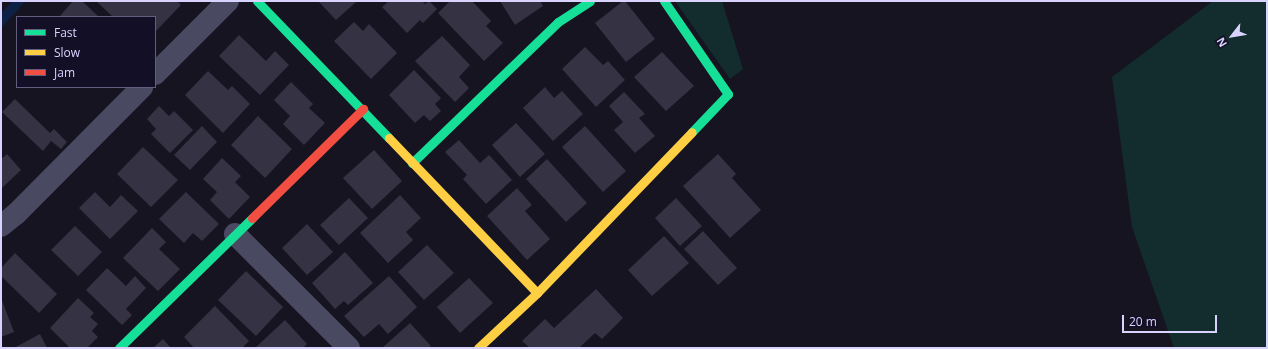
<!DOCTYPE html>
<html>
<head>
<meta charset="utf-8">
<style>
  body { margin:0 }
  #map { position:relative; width:1268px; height:349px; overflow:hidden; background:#161421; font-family:"Open Sans",sans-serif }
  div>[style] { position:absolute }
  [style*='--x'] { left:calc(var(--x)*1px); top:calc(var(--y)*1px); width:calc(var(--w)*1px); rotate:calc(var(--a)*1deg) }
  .green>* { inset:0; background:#132c2d }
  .stream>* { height:10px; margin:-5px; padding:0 5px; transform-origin:5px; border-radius:5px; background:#0d2144 }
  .building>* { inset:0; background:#343243 }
  .street>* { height:22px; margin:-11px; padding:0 11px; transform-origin:11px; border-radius:11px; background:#4a4962 }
  .fast>* { height:9px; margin:-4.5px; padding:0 4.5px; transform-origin:4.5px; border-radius:4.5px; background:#16e098 }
  .slow>* { height:9px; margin:-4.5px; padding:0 4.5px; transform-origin:4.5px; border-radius:4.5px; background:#ffcf43 }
  .jam>* { height:9px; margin:-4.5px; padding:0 4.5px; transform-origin:4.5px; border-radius:4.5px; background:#f24e42 }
  span { translate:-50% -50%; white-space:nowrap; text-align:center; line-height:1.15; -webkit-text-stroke:3px #130f26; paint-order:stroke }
  .frame { position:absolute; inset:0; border:2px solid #d9d4ff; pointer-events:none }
  .legend { position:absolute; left:16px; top:16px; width:140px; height:72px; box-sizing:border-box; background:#130f26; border:1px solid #625e7d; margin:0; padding:5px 7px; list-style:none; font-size:12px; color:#d9d4ff }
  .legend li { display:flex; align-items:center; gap:8px; height:20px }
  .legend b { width:20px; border:1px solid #625e7d }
  .north { position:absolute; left:1212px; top:16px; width:40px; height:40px; -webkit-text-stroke:3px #130f26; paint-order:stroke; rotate:239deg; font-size:11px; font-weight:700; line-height:16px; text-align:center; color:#d9d4ff }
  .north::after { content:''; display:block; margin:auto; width:14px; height:18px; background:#d9d4ff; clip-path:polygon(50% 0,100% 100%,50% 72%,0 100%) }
  .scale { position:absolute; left:1122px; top:315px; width:95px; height:18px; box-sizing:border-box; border:2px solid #d9d4ff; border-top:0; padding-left:5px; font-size:12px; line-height:14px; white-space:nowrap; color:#d9d4ff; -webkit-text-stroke:3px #130f26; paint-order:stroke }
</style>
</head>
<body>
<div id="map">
  <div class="green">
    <i style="clip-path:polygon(675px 1px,722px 1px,743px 69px,730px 79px)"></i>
    <i style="clip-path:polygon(1213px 1px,1267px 1px,1267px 348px,1174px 348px,1132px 227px,1112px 77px)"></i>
  </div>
  <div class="stream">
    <i style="--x:1;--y:21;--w:27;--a:-48"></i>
  </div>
  <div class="building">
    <i style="clip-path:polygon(73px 1px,82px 1px,99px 17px,59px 17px)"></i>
    <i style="clip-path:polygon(96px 1px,177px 1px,181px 5px,155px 32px,155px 17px,113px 17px)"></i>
    <i style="clip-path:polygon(318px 1px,355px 1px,356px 2px,336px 20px)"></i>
    <i style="clip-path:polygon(389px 1px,422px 1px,425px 4px,429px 1px,437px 9px,423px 23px,420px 20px,407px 33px,382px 7px)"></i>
    <i style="clip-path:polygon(450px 1px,472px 1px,491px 21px,486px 26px,503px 43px,484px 61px,438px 13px)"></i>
    <i style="clip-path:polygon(500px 1px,540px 1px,543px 6px,515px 25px)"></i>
    <i style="clip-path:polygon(623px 1px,625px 1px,655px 39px,626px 62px,595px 23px)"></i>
    <i style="clip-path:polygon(354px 22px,363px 31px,369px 24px,397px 53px,371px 79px,334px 41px)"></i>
    <i style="clip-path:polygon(239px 35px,266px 61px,275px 51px,289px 65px,260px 95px,219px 56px)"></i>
    <i style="clip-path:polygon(442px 36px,470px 65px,459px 77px,469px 88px,455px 102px,415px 61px)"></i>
    <i style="clip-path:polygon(585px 47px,603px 65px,608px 61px,625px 80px,596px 107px,562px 69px)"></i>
    <i style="clip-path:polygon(662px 52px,694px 86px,666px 111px,634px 77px)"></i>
    <i style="clip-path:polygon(414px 70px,441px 98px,435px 104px,441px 111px,430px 121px,424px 115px,415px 123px,389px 95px)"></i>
    <i style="clip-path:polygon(208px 71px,228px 90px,232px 86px,250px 104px,223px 133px,185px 95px)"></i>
    <i style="clip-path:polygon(291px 82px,313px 104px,309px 108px,325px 123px,304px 145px,283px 124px,290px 116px,274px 100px)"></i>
    <i style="clip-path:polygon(545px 87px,554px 98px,562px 91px,583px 114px,553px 141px,523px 108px)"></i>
    <i style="clip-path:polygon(624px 92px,645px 114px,639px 118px,655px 136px,635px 153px,614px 130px,623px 122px,609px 106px)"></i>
    <i style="clip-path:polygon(15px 99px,50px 133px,54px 129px,67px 142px,61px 149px,51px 141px,43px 151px,2px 112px)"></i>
    <i style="clip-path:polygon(159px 106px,169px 116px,174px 111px,193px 130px,170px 153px,151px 134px,156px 129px,147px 119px)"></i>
    <i style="clip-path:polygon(258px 116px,292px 149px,265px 178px,231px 145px)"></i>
    <i style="clip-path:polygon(516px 123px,545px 154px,520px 177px,492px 145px)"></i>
    <i style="clip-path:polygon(202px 126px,217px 142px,190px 170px,174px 155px)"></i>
    <i style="clip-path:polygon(585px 126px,626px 171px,603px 192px,562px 147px)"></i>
    <i style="clip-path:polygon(459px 140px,480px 163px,489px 155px,512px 180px,486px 204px,463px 179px,467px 175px,445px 152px)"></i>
    <i style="clip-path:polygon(143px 147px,178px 180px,151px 207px,117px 174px)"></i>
    <i style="clip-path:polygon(374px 150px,402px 181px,372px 209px,343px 178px)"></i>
    <i style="clip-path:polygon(7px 154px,21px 170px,2px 188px,1px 156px,3px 158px)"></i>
    <i style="clip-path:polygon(718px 154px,736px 174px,732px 178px,761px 210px,730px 238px,683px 186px)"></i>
    <i style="clip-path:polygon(222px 158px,241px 176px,235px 182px,250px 197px,229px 219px,210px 200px,217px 192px,203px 179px)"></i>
    <i style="clip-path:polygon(547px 159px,587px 203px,566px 222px,526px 179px)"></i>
    <i style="clip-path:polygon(517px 188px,532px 205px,525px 211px,550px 239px,527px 260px,487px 216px)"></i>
    <i style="clip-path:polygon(95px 192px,110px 207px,121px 195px,138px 211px,110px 239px,79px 208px)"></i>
    <i style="clip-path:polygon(186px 192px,219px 224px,202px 241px,193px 233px,184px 243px,159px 219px)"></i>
    <i style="clip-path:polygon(400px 195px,421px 218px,406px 232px,413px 240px,388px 263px,360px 233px)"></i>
    <i style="clip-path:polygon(349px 198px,368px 218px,339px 245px,320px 225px)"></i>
    <i style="clip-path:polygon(676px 198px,702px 226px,680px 246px,655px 218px)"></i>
    <i style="clip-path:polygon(307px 224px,333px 252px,307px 275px,282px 248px)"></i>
    <i style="clip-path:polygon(75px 226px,102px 252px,78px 276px,51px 250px)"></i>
    <i style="clip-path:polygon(152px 228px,166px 242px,159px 249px,180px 269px,158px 291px,123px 258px)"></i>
    <i style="clip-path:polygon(703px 231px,737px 268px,718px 285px,684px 249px)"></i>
    <i style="clip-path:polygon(664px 236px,689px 263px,652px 296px,628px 270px)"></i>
    <i style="clip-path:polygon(427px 245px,454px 273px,424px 300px,398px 272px)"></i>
    <i style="clip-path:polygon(345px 252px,373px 283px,348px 305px,344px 301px,335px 309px,312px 283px)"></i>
    <i style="clip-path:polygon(15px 253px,57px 294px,39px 313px,1px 276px,1px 268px)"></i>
    <i style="clip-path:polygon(107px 268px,126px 286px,135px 276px,146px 288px,126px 309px,132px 315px,122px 325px,86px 290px)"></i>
    <i style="clip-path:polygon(246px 271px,283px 307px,256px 336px,218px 300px)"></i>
    <i style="clip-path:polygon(389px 276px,417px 307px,388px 334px,379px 324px,364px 337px,344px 316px)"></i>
    <i style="clip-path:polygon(469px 278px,493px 303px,460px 333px,437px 307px)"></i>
    <i style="clip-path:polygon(596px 289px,623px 318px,602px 339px,595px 333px,579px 348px,530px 348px,522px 341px,545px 319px,554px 328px)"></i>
    <i style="clip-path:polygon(1px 298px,14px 332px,1px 337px)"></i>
    <i style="clip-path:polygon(78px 298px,94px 313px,90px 317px,98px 324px,92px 331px,98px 337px,87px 348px,70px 348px,50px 328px)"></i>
    <i style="clip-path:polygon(215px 306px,249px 341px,242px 348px,194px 348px,184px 337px)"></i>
    <i style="clip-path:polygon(285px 320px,307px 344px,303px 348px,255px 348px)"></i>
    <i style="clip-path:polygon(410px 323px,431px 346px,428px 348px,382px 348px)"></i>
    <i style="clip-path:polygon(40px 334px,47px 348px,14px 348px)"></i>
    <i style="clip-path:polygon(163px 339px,171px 348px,153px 348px)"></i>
  </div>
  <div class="street">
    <i style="--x:155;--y:74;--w:103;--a:-45"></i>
    <i style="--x:1;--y:226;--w:19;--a:-39"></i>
    <i style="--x:16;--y:214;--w:179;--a:-45.2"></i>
    <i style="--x:235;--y:234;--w:161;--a:45"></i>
  </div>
  <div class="fast">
    <i style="--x:257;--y:1;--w:190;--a:46.1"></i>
    <i style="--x:664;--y:1;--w:113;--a:55.5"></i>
    <i style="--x:728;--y:94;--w:52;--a:133.5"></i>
    <i style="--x:412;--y:163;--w:203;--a:-44"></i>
    <i style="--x:558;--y:22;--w:38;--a:-33"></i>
    <i style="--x:119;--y:348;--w:186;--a:-44.3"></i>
  </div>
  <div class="slow">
    <i style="--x:389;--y:138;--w:214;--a:46.3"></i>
    <i style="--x:478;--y:348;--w:81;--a:-43"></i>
    <i style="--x:537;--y:293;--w:223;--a:-46.1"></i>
  </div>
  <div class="jam">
    <i style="--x:252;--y:218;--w:156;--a:-44.5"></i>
  </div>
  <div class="frame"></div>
  <ul class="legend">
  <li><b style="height:5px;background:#16e098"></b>Fast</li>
  <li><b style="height:5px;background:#ffcf43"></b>Slow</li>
  <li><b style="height:5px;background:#f24e42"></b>Jam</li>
  </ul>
  <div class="north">N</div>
  <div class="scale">20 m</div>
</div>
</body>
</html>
